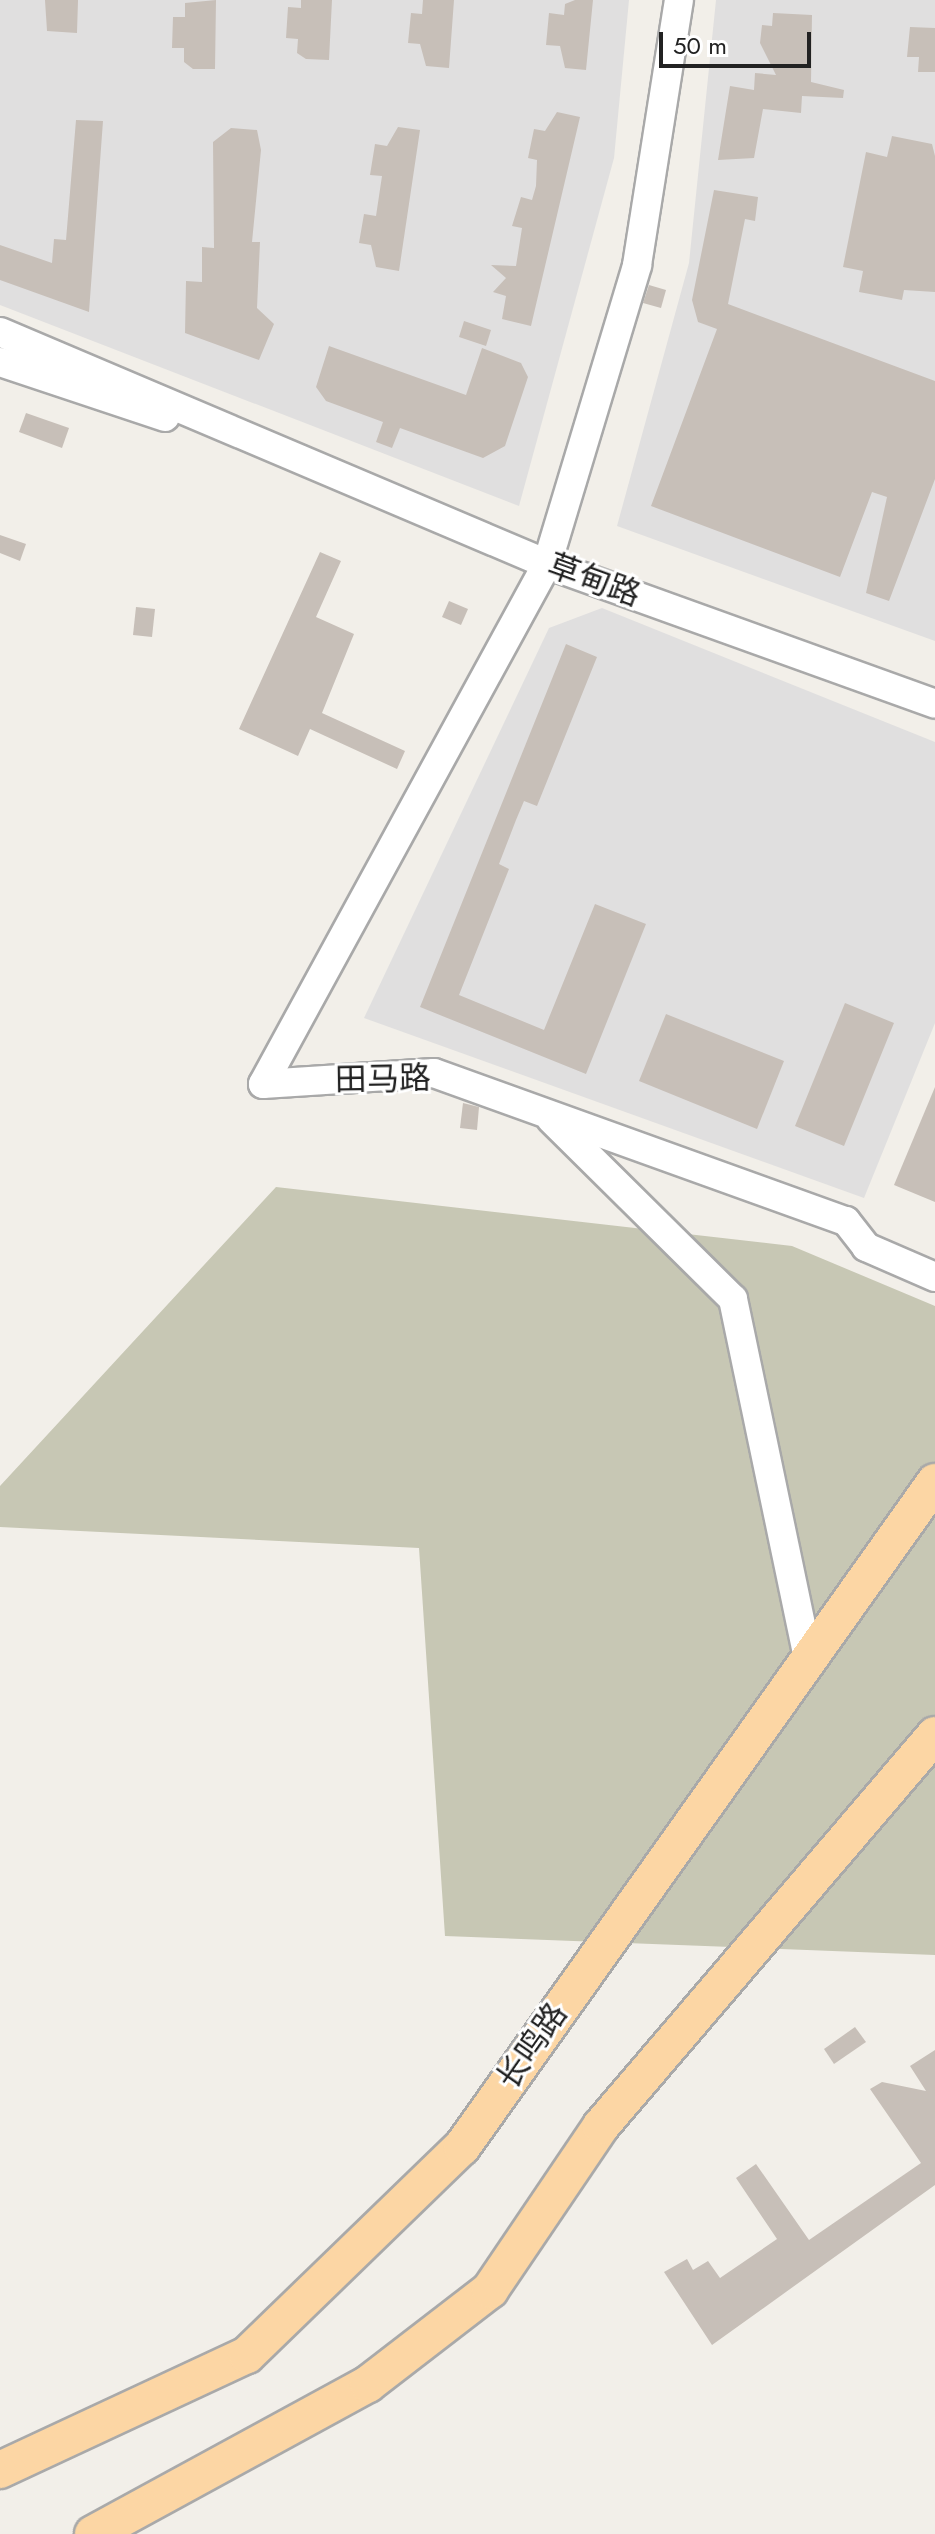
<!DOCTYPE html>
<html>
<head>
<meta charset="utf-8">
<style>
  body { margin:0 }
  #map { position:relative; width:935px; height:2534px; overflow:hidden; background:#f2efe9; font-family:Jost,"Noto Sans SC",sans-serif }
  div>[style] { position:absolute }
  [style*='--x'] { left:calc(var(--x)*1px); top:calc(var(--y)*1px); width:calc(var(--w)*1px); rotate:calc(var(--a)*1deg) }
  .residential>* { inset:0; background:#e0dfdf }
  .construction>* { inset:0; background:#c7c7b4 }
  .building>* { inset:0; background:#c7bfb8 }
  .roads { filter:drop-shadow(2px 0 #a9a9a9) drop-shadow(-2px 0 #a9a9a9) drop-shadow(0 2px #a9a9a9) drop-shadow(0 -2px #a9a9a9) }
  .minor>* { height:28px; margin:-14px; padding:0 14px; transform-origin:14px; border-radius:14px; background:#fff }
  .major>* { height:36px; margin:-18px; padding:0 18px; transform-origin:18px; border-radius:18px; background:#fcd6a4 }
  span { translate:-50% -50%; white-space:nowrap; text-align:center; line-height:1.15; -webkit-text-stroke:6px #fff; paint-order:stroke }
  .street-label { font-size:32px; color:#222 }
  .scale { position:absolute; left:659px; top:32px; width:152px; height:36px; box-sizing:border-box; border:4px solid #222; border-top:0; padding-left:10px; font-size:24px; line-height:28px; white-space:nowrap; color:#222; -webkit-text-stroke:6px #fff; paint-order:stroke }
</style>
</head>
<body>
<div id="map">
  <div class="residential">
    <i style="clip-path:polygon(0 0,629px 0,614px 158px,519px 506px,0 305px)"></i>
    <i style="clip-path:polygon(716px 0,935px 0,935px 641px,617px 526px,689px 263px)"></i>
    <i style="clip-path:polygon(602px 608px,935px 742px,935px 1023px,864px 1198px,364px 1018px,549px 628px)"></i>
  </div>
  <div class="construction">
    <i style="clip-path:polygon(276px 1187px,792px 1246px,935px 1306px,935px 1955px,445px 1936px,419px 1548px,0 1527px,0 1486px)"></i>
  </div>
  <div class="building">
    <i style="clip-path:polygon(45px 0,78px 0,77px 33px,47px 31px)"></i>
    <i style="clip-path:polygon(216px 0,215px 69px,193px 69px,184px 62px,184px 48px,172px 48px,173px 17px,185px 17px,185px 3px)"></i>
    <i style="clip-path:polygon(301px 0,332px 0,329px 60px,306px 59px,297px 53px,298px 39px,286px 38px,288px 7px,301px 8px)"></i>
    <i style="clip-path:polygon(423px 0,454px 0,449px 68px,426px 66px,420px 44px,408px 43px,411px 13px,422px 14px)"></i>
    <i style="clip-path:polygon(575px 0,593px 0,586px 70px,565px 68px,560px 46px,546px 45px,549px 13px,564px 15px,565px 4px)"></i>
    <i style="clip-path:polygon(773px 13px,812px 15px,811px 82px,844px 90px,843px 98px,802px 96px,801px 113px,763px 109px,754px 158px,718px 160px,730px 86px,754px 90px,755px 73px,776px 75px,760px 43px,762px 25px,772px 26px)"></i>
    <i style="clip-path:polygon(910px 27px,935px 28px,935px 72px,918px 72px,919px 57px,907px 57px)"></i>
    <i style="clip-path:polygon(557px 112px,580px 117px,531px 326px,502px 319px,506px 296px,493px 292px,506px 278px,491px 265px,516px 266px,522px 228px,512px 226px,521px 197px,532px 200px,536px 186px,537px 160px,528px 158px,534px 129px,545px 131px)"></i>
    <i style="clip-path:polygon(76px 120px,103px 121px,89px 312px,0 280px,0 245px,52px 263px,54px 239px,66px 240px)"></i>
    <i style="clip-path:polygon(398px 127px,420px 130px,399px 271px,376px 267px,371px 245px,359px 243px,364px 214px,376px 216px,382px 176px,370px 175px,375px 144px,387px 146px)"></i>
    <i style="clip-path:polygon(231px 128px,257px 130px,261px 150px,252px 242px,260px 242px,257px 308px,274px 324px,259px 360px,185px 333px,186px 281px,202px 282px,202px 247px,214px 248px,213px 142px)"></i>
    <i style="clip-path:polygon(892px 136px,932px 144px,935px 156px,935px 292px,904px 290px,902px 300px,859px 292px,863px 271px,843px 267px,866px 152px,887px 157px)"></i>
    <i style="clip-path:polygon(714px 190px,758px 197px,755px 221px,745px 219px,728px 304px,935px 381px,935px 479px,889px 601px,866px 593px,887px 497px,872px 492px,840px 577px,651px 506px,717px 329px,698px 322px,692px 300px)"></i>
    <i style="clip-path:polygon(649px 285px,666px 290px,661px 308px,643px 303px)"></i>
    <i style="clip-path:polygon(464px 321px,491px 330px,486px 346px,459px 337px)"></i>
    <i style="clip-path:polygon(329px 346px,466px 395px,482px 348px,521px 363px,528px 377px,505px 446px,483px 458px,400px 428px,392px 448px,376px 442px,383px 422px,326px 401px,316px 387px)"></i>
    <i style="clip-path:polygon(26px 413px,69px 428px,62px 448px,19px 432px)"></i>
    <i style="clip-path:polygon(0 535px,26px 544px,20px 561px,0 553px)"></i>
    <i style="clip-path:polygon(320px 552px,341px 561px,316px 617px,354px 634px,322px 713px,405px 751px,397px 769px,310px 729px,298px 756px,239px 729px)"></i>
    <i style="clip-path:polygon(449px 601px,468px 609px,461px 625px,442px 617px)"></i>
    <i style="clip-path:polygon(136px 607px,155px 609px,152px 637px,133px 635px)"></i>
    <i style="clip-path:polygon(566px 644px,597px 657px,537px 806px,524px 801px,516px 820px,499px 864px,509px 869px,459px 995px,544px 1030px,595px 904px,646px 924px,586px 1074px,420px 1007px)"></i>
    <i style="clip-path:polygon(845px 1003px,894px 1023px,844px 1146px,795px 1126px)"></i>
    <i style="clip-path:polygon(666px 1014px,784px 1061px,757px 1129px,639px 1081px)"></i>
    <i style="clip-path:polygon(935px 1087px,935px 1202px,894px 1185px)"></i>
    <i style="clip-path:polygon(463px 1103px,479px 1107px,477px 1130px,460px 1128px)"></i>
    <i style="clip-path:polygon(855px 2027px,866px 2042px,834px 2064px,824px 2049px)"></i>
    <i style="clip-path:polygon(935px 2050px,935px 2185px,712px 2345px,664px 2272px,687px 2259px,693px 2270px,708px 2261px,720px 2278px,777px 2239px,736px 2178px,756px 2164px,809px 2240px,921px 2163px,870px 2089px,882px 2082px,926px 2091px,910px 2066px)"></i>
  </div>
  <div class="roads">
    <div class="minor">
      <i style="--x:0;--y:332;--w:594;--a:22.98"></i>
      <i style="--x:547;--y:564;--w:412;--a:19.8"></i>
      <i style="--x:0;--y:362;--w:174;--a:18.4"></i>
      <i style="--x:263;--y:1084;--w:592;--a:-61.36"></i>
      <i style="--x:547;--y:564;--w:312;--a:-73.2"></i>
      <i style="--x:637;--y:265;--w:268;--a:-81"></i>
      <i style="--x:263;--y:1084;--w:171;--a:-3.7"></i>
      <i style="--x:434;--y:1073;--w:438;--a:19.8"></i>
      <i style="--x:846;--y:1221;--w:33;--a:52"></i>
      <i style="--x:866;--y:1247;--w:75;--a:23.5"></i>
      <i style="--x:551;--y:1119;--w:256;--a:44.7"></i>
      <i style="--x:733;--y:1299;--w:361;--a:78.2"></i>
    </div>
    <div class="major">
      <i style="--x:0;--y:2470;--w:272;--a:-25"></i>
      <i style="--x:247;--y:2355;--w:299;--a:-44.1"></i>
      <i style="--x:462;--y:2147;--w:816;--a:-54.58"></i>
      <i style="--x:93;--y:2534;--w:313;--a:-28.6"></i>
      <i style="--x:368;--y:2384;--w:154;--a:-37.6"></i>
      <i style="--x:490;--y:2290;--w:198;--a:-55.9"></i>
      <i style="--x:601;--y:2126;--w:514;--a:-49.5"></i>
    </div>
  </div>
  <div class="street-label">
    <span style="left:594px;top:580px;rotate:20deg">草甸路</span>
    <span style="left:383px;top:1079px;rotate:-1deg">田马路</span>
    <span style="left:532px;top:2046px;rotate:-55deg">长鸣路</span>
  </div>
  <div class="scale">50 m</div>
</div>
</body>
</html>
